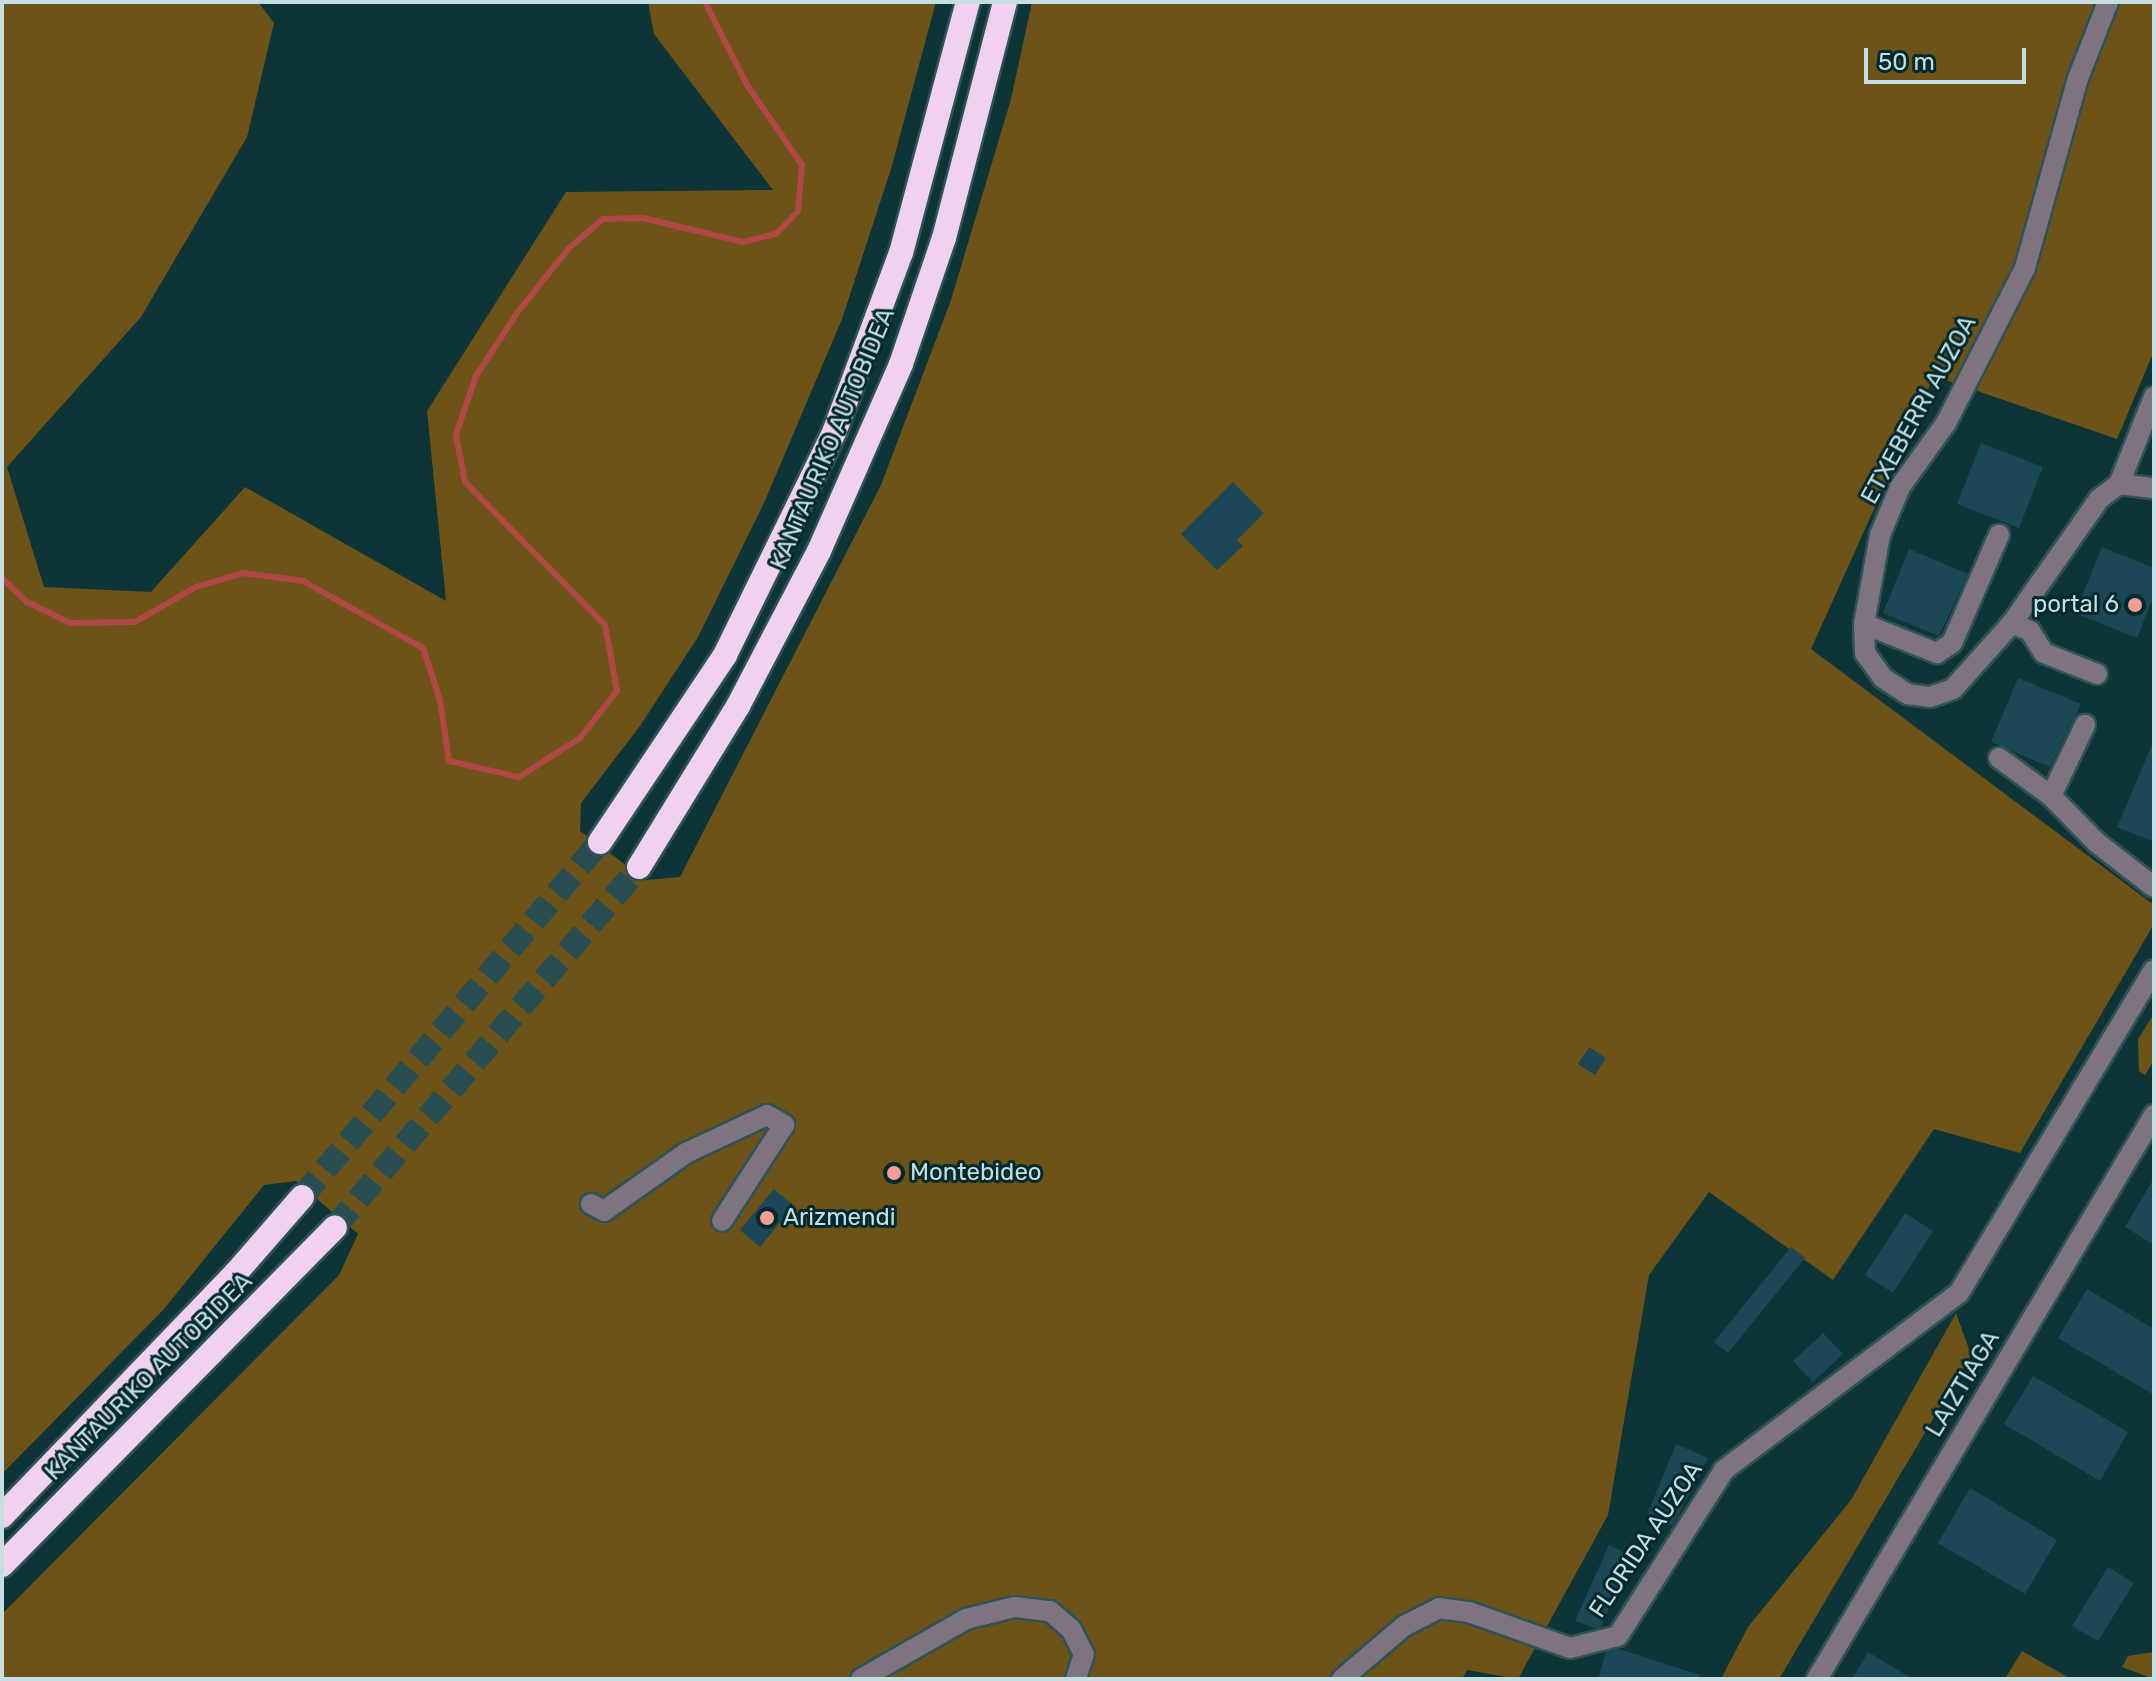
<!DOCTYPE html>
<html>
<head>
<meta charset="utf-8">
<style>
  body { margin:0 }
  #map { position:relative; width:2156px; height:1681px; overflow:hidden; background:#0d3538; font-family:Rubik,sans-serif }
  div>[style] { position:absolute }
  [style*='--x'] { left:calc(var(--x)*1px); top:calc(var(--y)*1px); width:calc(var(--w)*1px); rotate:calc(var(--a)*1deg) }
  .green>* { inset:0; background:#6d5317 }
  .stream>* { height:6px; margin:-3px; padding:0 3px; transform-origin:3px; border-radius:3px; background:#af4845 }
  .building>* { inset:0; background:#1b4756 }
  .highway-tunnel>* { height:24px; margin-top:-12px; transform-origin:0; background:repeating-linear-gradient(90deg,#294e51 0 24px,transparent 0 36px) }
  .roads { filter:drop-shadow(2px 0 #2e5356) drop-shadow(-2px 0 #2e5356) drop-shadow(0 2px #2e5356) drop-shadow(0 -2px #2e5356) }
  .minor>* { height:20px; margin:-10px; padding:0 10px; transform-origin:10px; border-radius:10px; background:#7f737f }
  .highway>* { height:24px; margin:-12px; padding:0 12px; transform-origin:12px; border-radius:12px; background:#f0d1f1 }
  .dots>* { width:22px; height:22px; translate:-50% -50%; box-sizing:border-box; border:4px solid #022a2e; border-radius:50% }
  span { translate:-50% -50%; white-space:nowrap; text-align:center; line-height:1.15; -webkit-text-stroke:6px #022a2e; paint-order:stroke }
  .street-label { font-size:24px; color:#c5dee1 }
  .poi-label { font-size:24px; color:#c5dee1 }
  .right { translate:-100% -50%; text-align:right }
  .left { translate:0 -50%; text-align:left }
  .frame { position:absolute; inset:0; border:4px solid #c5dee1; pointer-events:none }
  .scale { position:absolute; left:1864px; top:48px; width:162px; height:36px; box-sizing:border-box; border:4px solid #c5dee1; border-top:0; padding-left:10px; font-size:24px; line-height:28px; white-space:nowrap; color:#c5dee1; -webkit-text-stroke:6px #022a2e; paint-order:stroke }
</style>
</head>
<body>
<div id="map">
  <div class="green">
    <i style="clip-path:polygon(2px 2px,258px 2px,274px 23px,247px 137px,141px 317px,7px 467px,44px 587px,151px 592px,245px 487px,446px 601px,427px 411px,566px 192px,773px 190px,654px 34px,648px 2px,936px 2px,891px 169px,842px 319px,764px 503px,698px 637px,640px 726px,581px 803px,580px 831px,646px 880px,680px 877px,881px 485px,951px 300px,1011px 99px,1032px 2px,2154px 2px,2154px 351px,2117px 439px,1934px 376px,1811px 649px,2154px 905px,2154px 924px,2020px 1153px,1934px 1129px,1833px 1280px,1709px 1192px,1649px 1275px,1608px 1515px,1518px 1679px,1467px 1670px,1462px 1679px,2px 1679px,2px 1614px,339px 1275px,358px 1234px,296px 1181px,264px 1185px,164px 1309px,2px 1474px)"></i>
    <i style="clip-path:polygon(2154px 1014px,2154px 1060px,2145px 1075px,2139px 1071px,2138px 1039px)"></i>
    <i style="clip-path:polygon(1956px 1313px,1971px 1355px,1779px 1679px,1721px 1679px,1748px 1627px,1851px 1500px)"></i>
    <i style="clip-path:polygon(2022px 1651px,2071px 1679px,2005px 1679px)"></i>
    <i style="clip-path:polygon(2154px 1652px,2154px 1679px,2122px 1667px,2128px 1656px)"></i>
  </div>
  <div class="stream">
    <i style="--x:2;--y:578;--w:35;--a:44"></i>
    <i style="--x:27;--y:602;--w:48;--a:26"></i>
    <i style="--x:70;--y:623;--w:65;--a:-0.9"></i>
    <i style="--x:135;--y:622;--w:70;--a:-29.8"></i>
    <i style="--x:196;--y:587;--w:49;--a:-16.6"></i>
    <i style="--x:243;--y:573;--w:61;--a:7.6"></i>
    <i style="--x:303;--y:581;--w:137;--a:29.2"></i>
    <i style="--x:423;--y:648;--w:55;--a:71.9"></i>
    <i style="--x:440;--y:700;--w:62;--a:81.6"></i>
    <i style="--x:449;--y:761;--w:72;--a:12.9"></i>
    <i style="--x:519;--y:777;--w:72;--a:-32.6"></i>
    <i style="--x:580;--y:738;--w:60;--a:-51.8"></i>
    <i style="--x:617;--y:691;--w:67;--a:-100.3"></i>
    <i style="--x:605;--y:625;--w:200;--a:-134.4"></i>
    <i style="--x:465;--y:482;--w:48;--a:-100.8"></i>
    <i style="--x:456;--y:435;--w:62;--a:-71.3"></i>
    <i style="--x:476;--y:376;--w:75;--a:-56.9"></i>
    <i style="--x:517;--y:313;--w:82;--a:-51.4"></i>
    <i style="--x:568;--y:249;--w:46;--a:-40.6"></i>
    <i style="--x:603;--y:219;--w:40;--a:-1.4"></i>
    <i style="--x:643;--y:218;--w:103;--a:13.5"></i>
    <i style="--x:743;--y:242;--w:34;--a:-14"></i>
    <i style="--x:776;--y:234;--w:32;--a:-46"></i>
    <i style="--x:798;--y:211;--w:46;--a:-85"></i>
    <i style="--x:802;--y:165;--w:97;--a:-124.5"></i>
    <i style="--x:747;--y:85;--w:93;--a:-116.8"></i>
  </div>
  <div class="building">
    <i style="clip-path:polygon(1981px 443px,2043px 467px,2019px 528px,1957px 504px)"></i>
    <i style="clip-path:polygon(1233px 482px,1264px 513px,1237px 540px,1243px 546px,1217px 570px,1181px 534px)"></i>
    <i style="clip-path:polygon(2102px 547px,2154px 568px,2154px 595px,2137px 638px,2075px 613px)"></i>
    <i style="clip-path:polygon(1909px 549px,1968px 574px,1939px 636px,1883px 613px)"></i>
    <i style="clip-path:polygon(2018px 678px,2081px 704px,2050px 767px,1991px 742px)"></i>
    <i style="clip-path:polygon(2154px 740px,2154px 842px,2117px 827px)"></i>
    <i style="clip-path:polygon(1589px 1047px,1606px 1058px,1595px 1075px,1578px 1064px)"></i>
    <i style="clip-path:polygon(2154px 1178px,2154px 1245px,2125px 1227px)"></i>
    <i style="clip-path:polygon(774px 1189px,794px 1206px,760px 1247px,740px 1230px)"></i>
    <i style="clip-path:polygon(1905px 1213px,1933px 1231px,1893px 1293px,1865px 1275px)"></i>
    <i style="clip-path:polygon(1791px 1247px,1805px 1258px,1728px 1353px,1714px 1342px)"></i>
    <i style="clip-path:polygon(2087px 1289px,2154px 1329px,2154px 1395px,2058px 1338px)"></i>
    <i style="clip-path:polygon(1823px 1333px,1843px 1354px,1813px 1382px,1793px 1361px)"></i>
    <i style="clip-path:polygon(2033px 1376px,2128px 1432px,2100px 1481px,2004px 1424px)"></i>
    <i style="clip-path:polygon(1676px 1444px,1708px 1458px,1673px 1526px,1647px 1515px)"></i>
    <i style="clip-path:polygon(1970px 1488px,2057px 1540px,2025px 1594px,1938px 1543px)"></i>
    <i style="clip-path:polygon(1609px 1545px,1632px 1556px,1601px 1627px,1595px 1628px,1575px 1621px)"></i>
    <i style="clip-path:polygon(2108px 1567px,2134px 1583px,2098px 1641px,2072px 1626px)"></i>
    <i style="clip-path:polygon(1619px 1649px,1700px 1675px,1699px 1679px,1598px 1679px,1606px 1652px)"></i>
    <i style="clip-path:polygon(1868px 1652px,1913px 1679px,1852px 1679px)"></i>
  </div>
  <div class="highway-tunnel">
    <i style="--x:302;--y:1197;--w:463;--a:-50"></i>
    <i style="--x:335;--y:1227;--w:471;--a:-49.8"></i>
  </div>
  <div class="roads">
    <div class="minor">
      <i style="--x:2108;--y:2;--w:82;--a:111.5"></i>
      <i style="--x:2078;--y:78;--w:197;--a:105.6"></i>
      <i style="--x:2025;--y:268;--w:174;--a:117"></i>
      <i style="--x:1946;--y:423;--w:79;--a:125.7"></i>
      <i style="--x:1900;--y:487;--w:52;--a:112.6"></i>
      <i style="--x:1880;--y:535;--w:90;--a:100.2"></i>
      <i style="--x:1864;--y:624;--w:29;--a:88"></i>
      <i style="--x:1865;--y:653;--w:31;--a:54"></i>
      <i style="--x:1883;--y:678;--w:30;--a:33"></i>
      <i style="--x:1908;--y:694;--w:22;--a:8"></i>
      <i style="--x:1930;--y:697;--w:24;--a:-19"></i>
      <i style="--x:1953;--y:689;--w:89;--a:-48.2"></i>
      <i style="--x:2012;--y:623;--w:151;--a:-54.9"></i>
      <i style="--x:2099;--y:499;--w:25;--a:-37"></i>
      <i style="--x:2119;--y:484;--w:35;--a:7"></i>
      <i style="--x:2119;--y:484;--w:94;--a:-68.1"></i>
      <i style="--x:2012;--y:623;--w:20;--a:24"></i>
      <i style="--x:2030;--y:631;--w:26;--a:58"></i>
      <i style="--x:2044;--y:653;--w:57;--a:21.6"></i>
      <i style="--x:1864;--y:624;--w:79;--a:21.7"></i>
      <i style="--x:1937;--y:653;--w:18;--a:-34"></i>
      <i style="--x:1952;--y:643;--w:118;--a:-66.5"></i>
      <i style="--x:1999;--y:758;--w:64;--a:36.2"></i>
      <i style="--x:2051;--y:796;--w:64;--a:45.6"></i>
      <i style="--x:2096;--y:842;--w:73;--a:37.8"></i>
      <i style="--x:2051;--y:796;--w:79;--a:-64.4"></i>
      <i style="--x:591;--y:1204;--w:15;--a:28"></i>
      <i style="--x:604;--y:1211;--w:100;--a:-35.3"></i>
      <i style="--x:686;--y:1153;--w:89;--a:-25.1"></i>
      <i style="--x:767;--y:1115;--w:20;--a:30"></i>
      <i style="--x:784;--y:1125;--w:114;--a:122.9"></i>
      <i style="--x:861;--y:1679;--w:121;--a:-29.7"></i>
      <i style="--x:966;--y:1619;--w:50;--a:-13.8"></i>
      <i style="--x:1015;--y:1607;--w:35;--a:7"></i>
      <i style="--x:1050;--y:1611;--w:28;--a:41"></i>
      <i style="--x:1071;--y:1629;--w:28;--a:63"></i>
      <i style="--x:1084;--y:1654;--w:26;--a:108"></i>
      <i style="--x:1342;--y:1679;--w:82;--a:-40.5"></i>
      <i style="--x:1404;--y:1626;--w:39;--a:-27"></i>
      <i style="--x:1439;--y:1608;--w:30;--a:8"></i>
      <i style="--x:1469;--y:1612;--w:107;--a:19.6"></i>
      <i style="--x:1570;--y:1648;--w:49;--a:-14"></i>
      <i style="--x:1618;--y:1636;--w:197;--a:-57.4"></i>
      <i style="--x:1724;--y:1470;--w:294;--a:-37"></i>
      <i style="--x:1959;--y:1293;--w:377;--a:-58.9"></i>
      <i style="--x:1817;--y:1679;--w:657;--a:-59.14"></i>
    </div>
    <div class="highway">
      <i style="--x:600;--y:842;--w:225;--a:-56.2"></i>
      <i style="--x:725;--y:655;--w:250;--a:-63.9"></i>
      <i style="--x:835;--y:430;--w:189;--a:-69.6"></i>
      <i style="--x:901;--y:253;--w:260;--a:-75.1"></i>
      <i style="--x:639;--y:867;--w:189;--a:-58.4"></i>
      <i style="--x:738;--y:706;--w:175;--a:-62.4"></i>
      <i style="--x:819;--y:551;--w:204;--a:-66.3"></i>
      <i style="--x:901;--y:364;--w:133;--a:-71.2"></i>
      <i style="--x:944;--y:238;--w:244;--a:-75.5"></i>
      <i style="--x:2;--y:1516;--w:336;--a:-46.1"></i>
      <i style="--x:235;--y:1274;--w:102;--a:-49"></i>
      <i style="--x:2;--y:1565;--w:474;--a:-45.4"></i>
    </div>
  </div>
  <div class="dots">
    <i style="left:2135px;top:605px;background:#f59c95"></i>
    <i style="left:894px;top:1173px;background:#f59c95"></i>
    <i style="left:767px;top:1218px;background:#f59c95"></i>
  </div>
  <div class="street-label">
    <span style="left:1919px;top:410px;rotate:-61deg">ETXEBERRI AUZOA</span>
    <span style="left:833px;top:439px;rotate:-67deg">KANTAURIKO AUTOBIDEA</span>
    <span style="left:149px;top:1377px;rotate:-45deg">KANTAURIKO AUTOBIDEA</span>
    <span style="left:1963px;top:1384px;rotate:-59deg">LAIZTIAGA</span>
    <span style="left:1646px;top:1540px;rotate:-56deg">FLORIDA AUZOA</span>
  </div>
  <div class="poi-label">
    <span class="right" style="left:2119px;top:605px">portal 6</span>
    <span class="left" style="left:910px;top:1173px">Montebideo</span>
    <span class="left" style="left:783px;top:1218px">Arizmendi</span>
  </div>
  <div class="frame"></div>
  <div class="scale">50 m</div>
</div>
</body>
</html>
